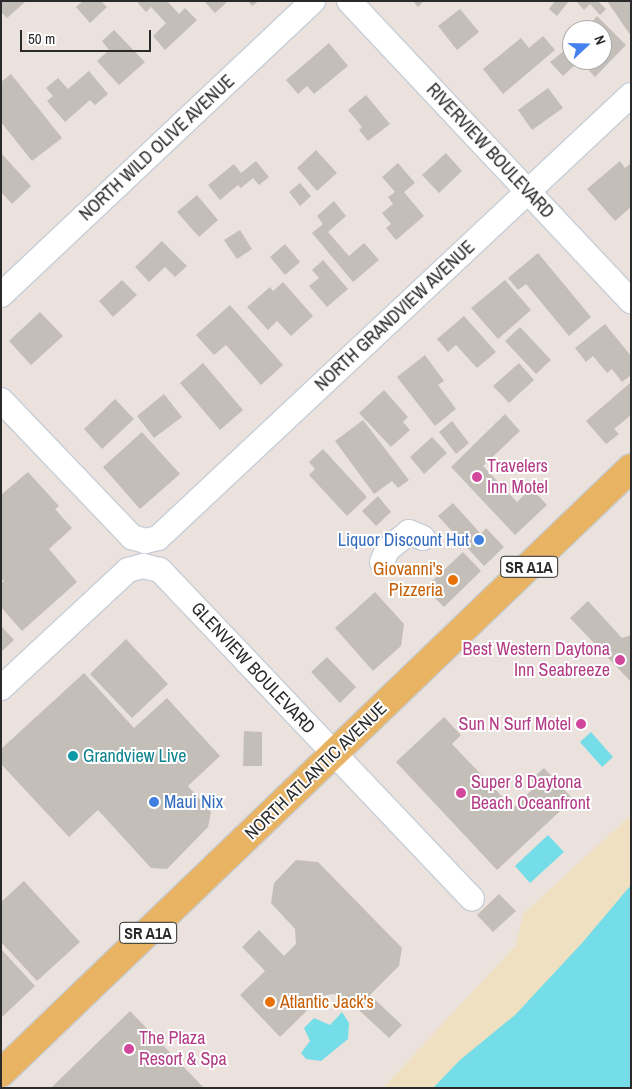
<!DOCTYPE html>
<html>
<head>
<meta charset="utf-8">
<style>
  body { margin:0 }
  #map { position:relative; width:632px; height:1089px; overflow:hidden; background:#ebe2dd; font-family:"Archivo Narrow",sans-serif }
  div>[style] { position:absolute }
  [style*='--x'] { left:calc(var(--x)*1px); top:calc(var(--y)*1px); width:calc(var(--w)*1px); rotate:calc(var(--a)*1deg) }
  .sand>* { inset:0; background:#efe0c1 }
  .water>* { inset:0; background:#75dde8 }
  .building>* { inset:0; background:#c4beb8 }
  .roads { filter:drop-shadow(1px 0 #c8ced7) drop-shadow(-1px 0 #c8ced7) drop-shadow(0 1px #c8ced7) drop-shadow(0 -1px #c8ced7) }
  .minor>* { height:24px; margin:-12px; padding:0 12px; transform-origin:12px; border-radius:12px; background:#fff }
  .major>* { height:28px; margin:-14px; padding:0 14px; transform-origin:14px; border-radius:14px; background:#e9b364 }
  .dots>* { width:14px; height:14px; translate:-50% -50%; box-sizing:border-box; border:2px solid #fff; border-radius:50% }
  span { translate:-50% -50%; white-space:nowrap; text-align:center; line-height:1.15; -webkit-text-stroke:4px #fff; paint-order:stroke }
  .shield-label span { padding:1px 4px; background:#fff; border:1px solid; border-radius:4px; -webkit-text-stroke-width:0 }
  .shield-label { font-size:16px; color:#2a2a2a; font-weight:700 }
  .street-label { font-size:18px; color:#2a2a2a }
  .hotel-label { font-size:18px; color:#b23c85 }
  .left { translate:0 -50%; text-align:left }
  .right { translate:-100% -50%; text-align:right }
  .shop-label { font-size:18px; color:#366cbe }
  .food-label { font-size:18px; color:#c56008 }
  .culture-label { font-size:18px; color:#0d838f }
  .frame { position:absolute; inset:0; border:2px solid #2a2a2a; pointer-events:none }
  .north { position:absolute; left:562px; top:20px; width:50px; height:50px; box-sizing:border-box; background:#fff; border:1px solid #aaa; border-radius:50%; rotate:69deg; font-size:14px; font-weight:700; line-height:20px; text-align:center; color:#2a2a2a }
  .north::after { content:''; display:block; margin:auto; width:18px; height:22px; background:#4582ef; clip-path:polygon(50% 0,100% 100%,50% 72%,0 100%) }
  .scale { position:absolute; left:20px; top:30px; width:131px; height:22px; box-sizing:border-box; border:2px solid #2a2a2a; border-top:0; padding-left:6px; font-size:15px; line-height:18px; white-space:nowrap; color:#2a2a2a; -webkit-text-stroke:4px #fff; paint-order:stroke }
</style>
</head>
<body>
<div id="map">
  <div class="sand">
    <i style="clip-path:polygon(631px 815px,631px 1088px,383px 1088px,516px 945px,523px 914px)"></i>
  </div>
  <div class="water">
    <i style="clip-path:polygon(591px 732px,613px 757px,602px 767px,580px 742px)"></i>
    <i style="clip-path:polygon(548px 835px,564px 852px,530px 883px,515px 866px)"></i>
    <i style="clip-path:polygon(631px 885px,631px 1088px,433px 1088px,460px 1060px,515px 1015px,582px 943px)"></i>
    <i style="clip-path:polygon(342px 1012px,349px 1023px,348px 1039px,321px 1061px,306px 1059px,301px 1053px,310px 1041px,304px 1028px,314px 1018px,330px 1025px)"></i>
  </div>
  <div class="building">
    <i style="clip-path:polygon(1px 1px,24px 1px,25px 2px,7px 18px,1px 12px)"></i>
    <i style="clip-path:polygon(83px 1px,101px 1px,107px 7px,90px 23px,76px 7px)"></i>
    <i style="clip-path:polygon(139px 1px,167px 1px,179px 14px,185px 8px,197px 20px,165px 50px,153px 36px,166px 23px,151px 7px,146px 12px,138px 3px)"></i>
    <i style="clip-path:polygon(204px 1px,228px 1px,215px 13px)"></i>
    <i style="clip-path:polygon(248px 1px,259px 1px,252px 6px)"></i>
    <i style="clip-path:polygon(413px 1px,424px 1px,418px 7px)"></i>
    <i style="clip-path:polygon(555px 1px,569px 1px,557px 16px,549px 9px)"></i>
    <i style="clip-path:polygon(576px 1px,598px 1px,606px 9px,600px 15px,590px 4px,584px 10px)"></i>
    <i style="clip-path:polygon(607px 1px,631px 1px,631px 36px)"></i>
    <i style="clip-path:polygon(460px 9px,479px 32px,457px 50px,438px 26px)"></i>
    <i style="clip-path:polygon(597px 16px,626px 45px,595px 77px,583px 64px,587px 60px,602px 60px,602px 30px,577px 30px,584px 23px,588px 26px)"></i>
    <i style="clip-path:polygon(114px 30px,145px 62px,119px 85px,97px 61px,109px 50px,102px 41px)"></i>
    <i style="clip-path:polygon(543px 36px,555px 50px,503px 94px,483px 69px,521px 38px,529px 48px)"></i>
    <i style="clip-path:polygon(329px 43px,348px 66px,314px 94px,307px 86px,298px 94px,286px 80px)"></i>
    <i style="clip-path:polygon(565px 50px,577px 63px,563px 76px,550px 62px)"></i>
    <i style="clip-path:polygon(89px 71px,108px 94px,95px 105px,90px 100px,65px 122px,47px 101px,53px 96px,46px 88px,58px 78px,68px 89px)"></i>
    <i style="clip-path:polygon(11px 74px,62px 138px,32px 161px,1px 122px,1px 82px)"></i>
    <i style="clip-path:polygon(548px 88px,563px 108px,532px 130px,518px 110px)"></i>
    <i style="clip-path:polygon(366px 95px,390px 124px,368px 141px,359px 130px,362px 127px,348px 110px)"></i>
    <i style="clip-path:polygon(316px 150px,337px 173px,317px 191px,297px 168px)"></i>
    <i style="clip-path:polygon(1px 153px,31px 186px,12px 204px,1px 192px)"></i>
    <i style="clip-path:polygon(446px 153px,462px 171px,439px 193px,422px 175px)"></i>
    <i style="clip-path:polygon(256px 161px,269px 177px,259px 185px,253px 178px,241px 188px,238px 185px,220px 200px,208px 185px,234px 164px,241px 173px)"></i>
    <i style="clip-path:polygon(620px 161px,625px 168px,631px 163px,631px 207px,615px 221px,587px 189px)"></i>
    <i style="clip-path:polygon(398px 163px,415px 183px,404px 192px,424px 216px,396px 240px,386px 228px,391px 224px,382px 213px,393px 204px,388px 197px,395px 192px,382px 177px)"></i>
    <i style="clip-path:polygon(300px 183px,311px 196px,300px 206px,289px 192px)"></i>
    <i style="clip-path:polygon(197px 195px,218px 220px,199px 237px,177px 212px)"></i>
    <i style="clip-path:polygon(334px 201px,346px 216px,328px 232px,349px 256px,364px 243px,379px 260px,353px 282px,312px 233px,323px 224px,317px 216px)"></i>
    <i style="clip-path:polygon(240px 230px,252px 249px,237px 259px,224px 240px)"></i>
    <i style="clip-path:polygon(162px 241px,187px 266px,175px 277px,165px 267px,149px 282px,135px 267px)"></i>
    <i style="clip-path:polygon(285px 244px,300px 262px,285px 275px,270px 257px)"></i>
    <i style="clip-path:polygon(538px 253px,591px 317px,569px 336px,526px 284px,518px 290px,508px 278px)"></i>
    <i style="clip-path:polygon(323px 260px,348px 289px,327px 307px,309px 286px,319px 278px,312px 270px)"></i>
    <i style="clip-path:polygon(122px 280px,137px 295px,113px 317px,99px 301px)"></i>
    <i style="clip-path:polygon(505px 280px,531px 310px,498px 339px,471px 308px)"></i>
    <i style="clip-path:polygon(283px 282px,313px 316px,291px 336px,277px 321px,268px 330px,247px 307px,270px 287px,273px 291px)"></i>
    <i style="clip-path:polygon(230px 305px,283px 365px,261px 385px,226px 345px,214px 355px,196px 335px)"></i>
    <i style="clip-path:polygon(40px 312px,63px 336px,31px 365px,9px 341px)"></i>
    <i style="clip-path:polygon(464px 316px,496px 352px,477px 368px,456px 345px,448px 352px,437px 339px)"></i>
    <i style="clip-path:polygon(605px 324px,631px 356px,631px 375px,622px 382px,612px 369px,607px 373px,593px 356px,586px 362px,575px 348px)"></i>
    <i style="clip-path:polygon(520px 327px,551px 360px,536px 374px,505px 341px)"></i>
    <i style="clip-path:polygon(425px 355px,444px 381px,438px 385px,456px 409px,435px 426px,397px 377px)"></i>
    <i style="clip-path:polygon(203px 363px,243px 410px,220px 430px,180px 383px)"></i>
    <i style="clip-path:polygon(519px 363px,534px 380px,509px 403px,493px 386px)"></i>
    <i style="clip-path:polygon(631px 382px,631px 415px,614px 429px,619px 434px,606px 444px,586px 421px)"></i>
    <i style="clip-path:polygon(384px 390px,408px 417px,403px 422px,410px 430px,391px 447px,359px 413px)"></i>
    <i style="clip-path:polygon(164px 394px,182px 417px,154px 438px,137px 416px)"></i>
    <i style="clip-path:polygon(115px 399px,134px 419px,102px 449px,84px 429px)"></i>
    <i style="clip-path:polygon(505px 414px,520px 431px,483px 466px,517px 502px,531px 488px,547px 505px,515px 535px,451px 467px)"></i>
    <i style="clip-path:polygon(363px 420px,409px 480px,398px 488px,392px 481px,374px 494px,335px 441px)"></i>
    <i style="clip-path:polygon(452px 421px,469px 443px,456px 454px,439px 432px)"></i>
    <i style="clip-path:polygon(142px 432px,180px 474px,140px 509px,103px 467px)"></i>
    <i style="clip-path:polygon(432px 437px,447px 453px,424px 474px,410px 457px)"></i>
    <i style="clip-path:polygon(323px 449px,367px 497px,347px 516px,309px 475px,315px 469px,309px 462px)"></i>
    <i style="clip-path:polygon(28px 472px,59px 506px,55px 509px,72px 528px,49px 549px,77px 582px,22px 631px,1px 607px,1px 583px,4px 581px,1px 579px,1px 495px)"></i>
    <i style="clip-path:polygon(378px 496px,391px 512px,376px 526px,362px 511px)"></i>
    <i style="clip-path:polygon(453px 503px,481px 534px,486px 528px,504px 547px,484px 566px,438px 516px)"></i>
    <i style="clip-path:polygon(463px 552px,481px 571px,444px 607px,425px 588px)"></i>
    <i style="clip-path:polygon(375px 592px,404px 624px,401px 646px,373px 671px,335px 628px)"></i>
    <i style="clip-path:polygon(588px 601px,622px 638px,631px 635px,631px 682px,570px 618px)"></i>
    <i style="clip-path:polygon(1px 626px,14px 640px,1px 652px)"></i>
    <i style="clip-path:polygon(126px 639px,168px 684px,132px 718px,90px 674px)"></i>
    <i style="clip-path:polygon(327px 657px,356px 687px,340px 703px,311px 672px)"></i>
    <i style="clip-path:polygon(84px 673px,134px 728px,167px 698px,220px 756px,188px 786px,211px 812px,208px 827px,167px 869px,151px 868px,98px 810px,69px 837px,1px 764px,1px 749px)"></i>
    <i style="clip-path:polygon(444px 717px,461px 735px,452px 744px,513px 808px,536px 786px,530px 780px,544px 768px,573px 799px,497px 870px,396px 762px)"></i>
    <i style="clip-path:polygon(244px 731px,262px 732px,262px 766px,243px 766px)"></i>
    <i style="clip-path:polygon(296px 860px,318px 862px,402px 948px,399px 966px,370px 995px,402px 1025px,389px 1038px,347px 999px,333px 994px,322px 996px,280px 1037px,240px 995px,265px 971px,242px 947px,259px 930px,284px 956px,296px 944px,295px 929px,271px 903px,274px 883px)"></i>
    <i style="clip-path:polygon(24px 881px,80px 942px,37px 981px,1px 942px,1px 902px)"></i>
    <i style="clip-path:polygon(499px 894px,516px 911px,493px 932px,477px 915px)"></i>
    <i style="clip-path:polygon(1px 949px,35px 986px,1px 1018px)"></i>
    <i style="clip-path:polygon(130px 1011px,204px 1088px,51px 1088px)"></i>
  </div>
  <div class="roads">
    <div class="minor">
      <i style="--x:349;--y:1;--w:412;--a:46.8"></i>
      <i style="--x:1;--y:295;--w:429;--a:-43.3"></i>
      <i style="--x:1;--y:400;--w:190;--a:46.3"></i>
      <i style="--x:132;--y:537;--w:14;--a:17"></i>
      <i style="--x:145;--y:541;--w:13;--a:-13"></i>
      <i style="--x:158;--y:538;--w:648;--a:-43.12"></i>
      <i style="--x:382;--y:562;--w:13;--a:-67"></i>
      <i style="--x:387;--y:550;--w:28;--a:-39"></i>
      <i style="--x:409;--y:532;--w:15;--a:23"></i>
      <i style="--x:1;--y:688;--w:173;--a:-42.9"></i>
      <i style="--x:128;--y:570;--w:16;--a:-15"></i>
      <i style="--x:143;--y:566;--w:17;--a:13"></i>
      <i style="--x:160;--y:570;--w:453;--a:46.5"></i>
    </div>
    <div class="major">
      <i style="--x:1;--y:1073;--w:873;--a:-43.84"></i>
    </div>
  </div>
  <div class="dots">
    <i style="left:477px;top:477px;background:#d1479c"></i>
    <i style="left:479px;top:540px;background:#3f7fe0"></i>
    <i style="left:453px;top:580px;background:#e8710a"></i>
    <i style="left:620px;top:660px;background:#d1479c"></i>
    <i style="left:581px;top:724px;background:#d1479c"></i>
    <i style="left:73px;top:756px;background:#0f9aa8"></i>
    <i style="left:461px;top:793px;background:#d1479c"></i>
    <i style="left:154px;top:802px;background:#3f7fe0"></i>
    <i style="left:270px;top:1002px;background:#e8710a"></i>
    <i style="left:129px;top:1049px;background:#d1479c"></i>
  </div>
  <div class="shield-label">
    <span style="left:529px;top:567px">SR A1A</span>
    <span style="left:148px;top:933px">SR A1A</span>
  </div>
  <div class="street-label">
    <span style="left:157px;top:148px;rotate:-43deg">NORTH WILD OLIVE AVENUE</span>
    <span style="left:490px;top:151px;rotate:47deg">RIVERVIEW BOULEVARD</span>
    <span style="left:395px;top:316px;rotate:-43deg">NORTH GRANDVIEW AVENUE</span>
    <span style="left:253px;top:668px;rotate:47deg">GLENVIEW BOULEVARD</span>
    <span style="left:316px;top:771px;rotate:-44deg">NORTH ATLANTIC AVENUE</span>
  </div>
  <div class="hotel-label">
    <span class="left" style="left:487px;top:477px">Travelers<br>Inn Motel</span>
    <span class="right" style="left:610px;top:660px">Best Western Daytona<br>Inn Seabreeze</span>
    <span class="right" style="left:571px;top:724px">Sun N Surf Motel</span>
    <span class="left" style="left:471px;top:793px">Super 8 Daytona<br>Beach Oceanfront</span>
    <span class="left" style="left:139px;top:1049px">The Plaza<br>Resort &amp; Spa</span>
  </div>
  <div class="shop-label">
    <span class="right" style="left:469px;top:540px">Liquor Discount Hut</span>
    <span class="left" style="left:164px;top:802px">Maui Nix</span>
  </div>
  <div class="food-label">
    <span class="right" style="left:443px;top:580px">Giovanni's<br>Pizzeria</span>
    <span class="left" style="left:280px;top:1002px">Atlantic Jack's</span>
  </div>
  <div class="culture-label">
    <span class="left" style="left:83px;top:756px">Grandview Live</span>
  </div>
  <div class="frame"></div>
  <div class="north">N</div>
  <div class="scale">50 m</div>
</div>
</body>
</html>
